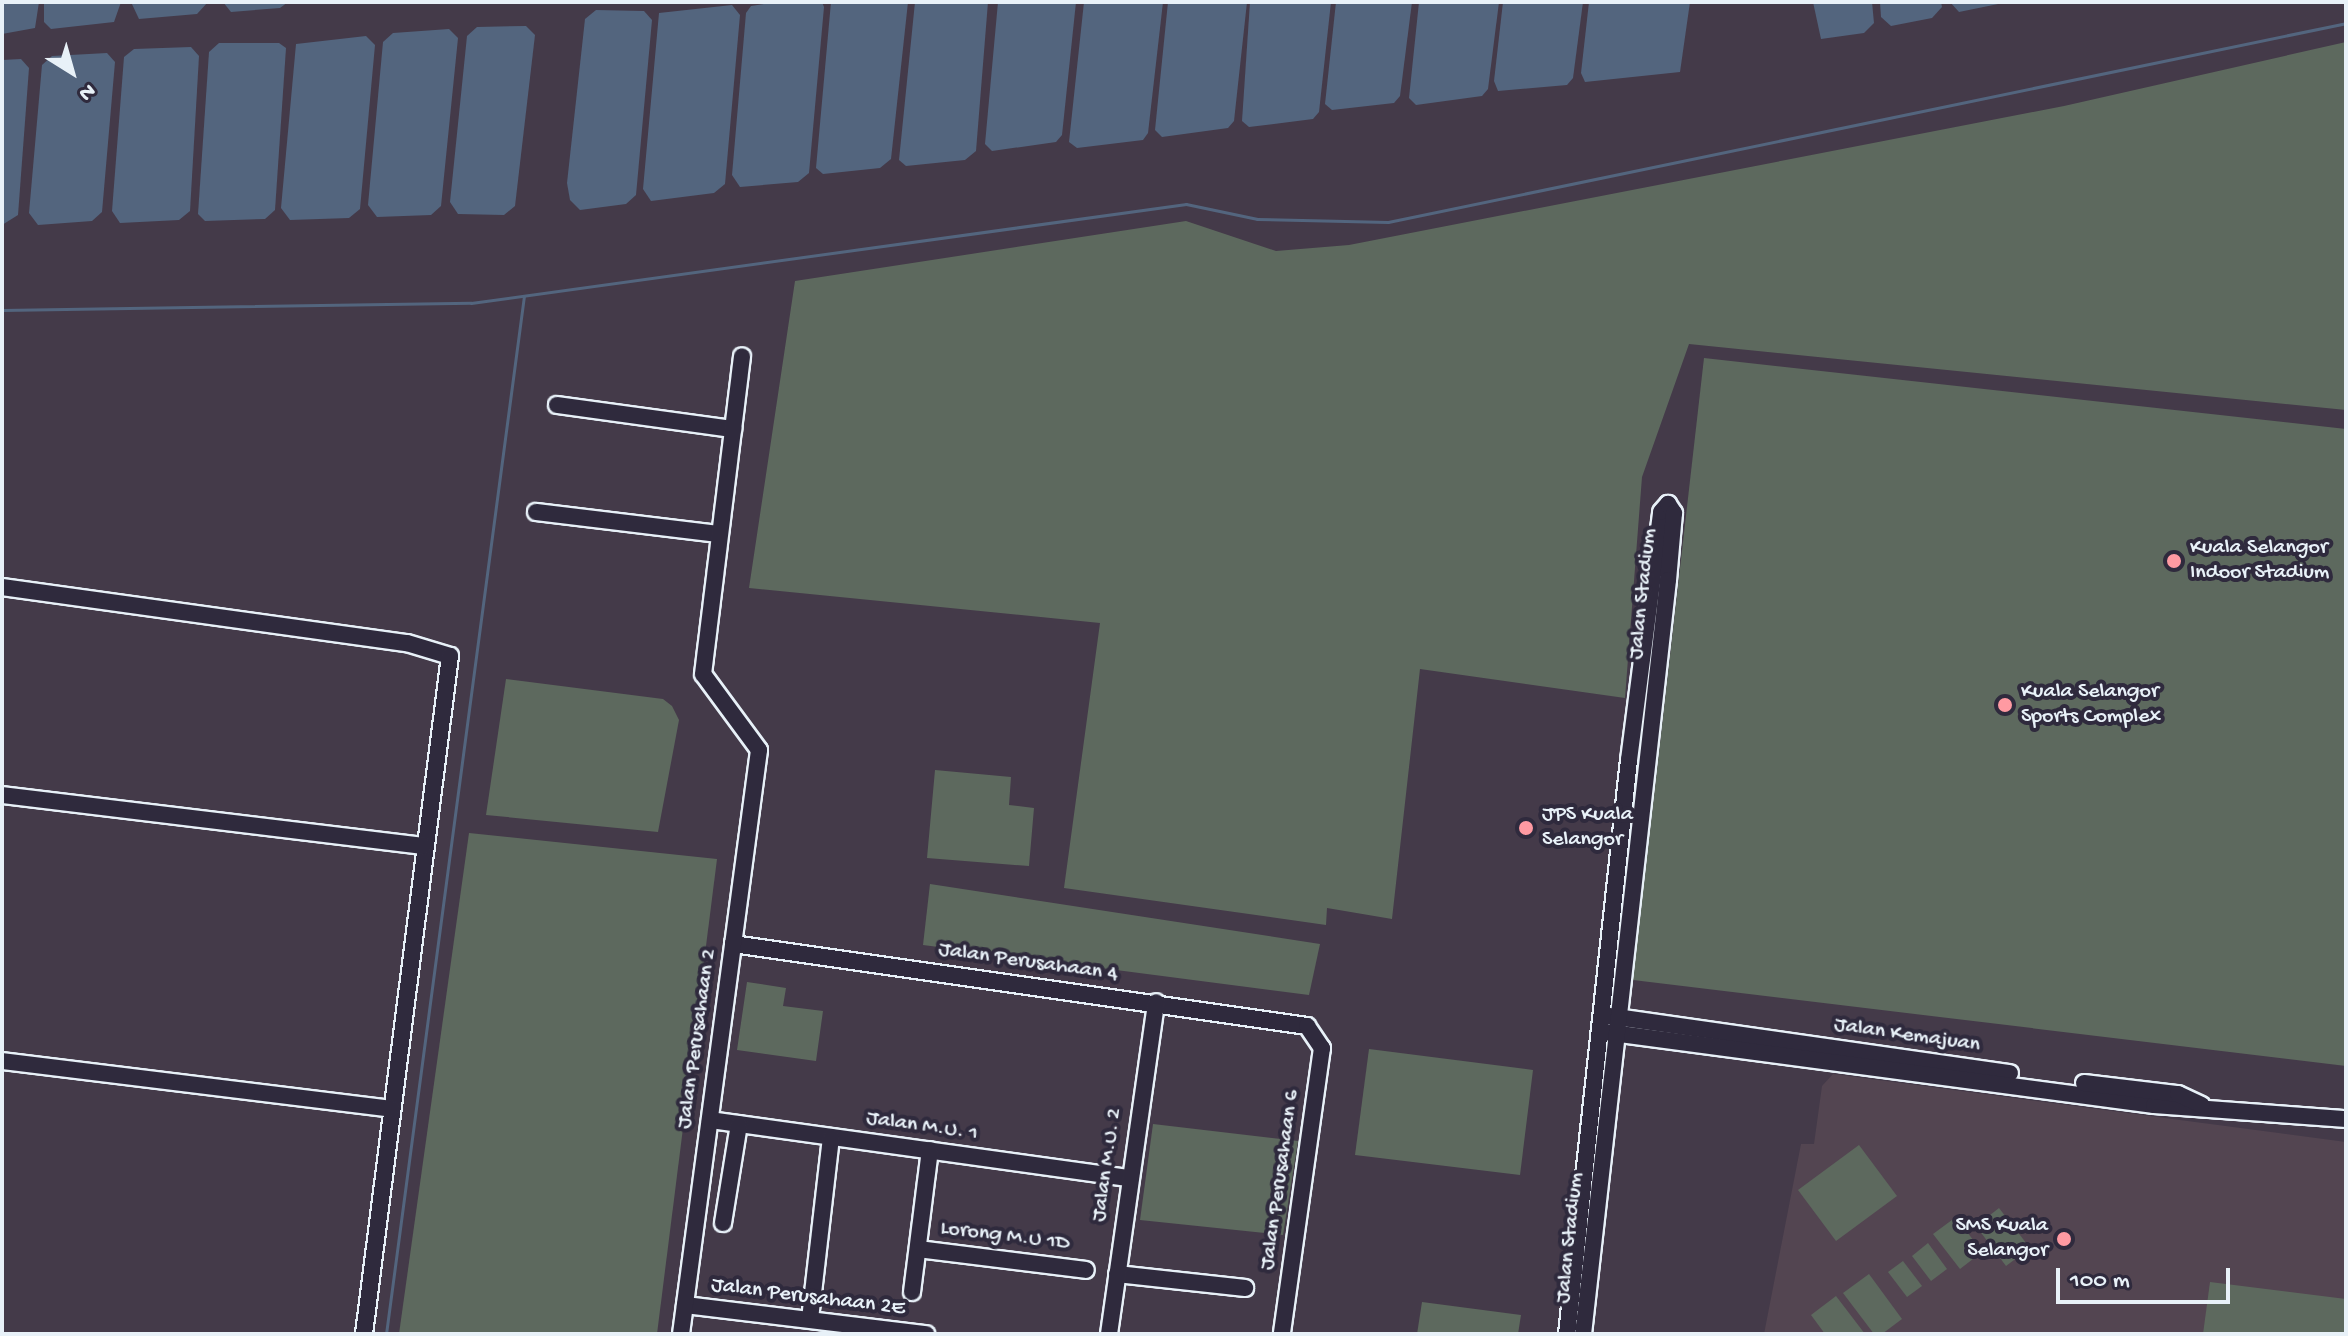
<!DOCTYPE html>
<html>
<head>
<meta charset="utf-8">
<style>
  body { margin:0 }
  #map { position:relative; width:2348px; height:1336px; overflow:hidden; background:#443a49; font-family:"Gochi Hand",sans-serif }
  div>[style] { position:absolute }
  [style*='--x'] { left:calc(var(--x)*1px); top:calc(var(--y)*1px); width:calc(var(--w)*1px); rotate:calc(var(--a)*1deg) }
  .built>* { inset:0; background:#534551 }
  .green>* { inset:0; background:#5d695e }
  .water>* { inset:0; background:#53657e }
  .stream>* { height:3px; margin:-1.5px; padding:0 1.5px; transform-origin:1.5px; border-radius:1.5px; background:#53657e }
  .roads { filter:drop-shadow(2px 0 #e8f1f8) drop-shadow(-2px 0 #e8f1f8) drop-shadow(0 2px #e8f1f8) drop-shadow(0 -2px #e8f1f8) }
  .minor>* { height:16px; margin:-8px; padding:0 8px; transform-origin:8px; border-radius:8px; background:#2f2a3d }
  .dots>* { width:22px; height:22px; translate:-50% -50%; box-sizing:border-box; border:4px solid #2f2a3d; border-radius:50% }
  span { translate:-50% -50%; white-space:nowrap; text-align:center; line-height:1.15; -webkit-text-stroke:8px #2f2a3d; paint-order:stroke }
  .poi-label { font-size:22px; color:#e8f1f8 }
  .left { translate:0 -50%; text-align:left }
  .right { translate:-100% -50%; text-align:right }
  .street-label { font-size:22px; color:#e8f1f8 }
  .frame { position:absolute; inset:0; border:4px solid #e8f1f8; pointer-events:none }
  .north { position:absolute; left:32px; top:32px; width:80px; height:80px; -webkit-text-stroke:6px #2f2a3d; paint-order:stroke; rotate:143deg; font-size:22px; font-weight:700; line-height:32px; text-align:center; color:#e8f1f8 }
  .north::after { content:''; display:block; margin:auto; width:28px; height:36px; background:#e8f1f8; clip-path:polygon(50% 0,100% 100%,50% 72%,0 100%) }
  .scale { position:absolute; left:2056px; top:1268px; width:174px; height:36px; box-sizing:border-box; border:4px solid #e8f1f8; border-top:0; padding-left:10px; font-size:24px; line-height:28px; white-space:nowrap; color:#e8f1f8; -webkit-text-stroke:6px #2f2a3d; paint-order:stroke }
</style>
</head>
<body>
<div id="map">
  <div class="built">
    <i style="clip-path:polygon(1833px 1074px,2346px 1142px,2346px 1334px,1764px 1334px,1801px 1144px,1814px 1144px,1822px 1086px)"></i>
  </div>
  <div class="green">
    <i style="clip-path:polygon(2346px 42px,2346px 410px,1689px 344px,1642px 477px,1625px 698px,1420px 669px,1392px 919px,1327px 908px,1326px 925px,1064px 888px,1100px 623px,749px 588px,795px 281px,1186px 221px,1276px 251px,1349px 245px,2064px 106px)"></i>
    <i style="clip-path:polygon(1704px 358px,2346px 429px,2346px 1066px,1633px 980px)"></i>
    <i style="clip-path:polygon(506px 679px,663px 699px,672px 706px,679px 720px,658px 832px,486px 815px)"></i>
    <i style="clip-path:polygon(935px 770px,1011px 777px,1009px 805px,1034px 808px,1029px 866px,927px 858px)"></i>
    <i style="clip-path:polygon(469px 833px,717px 859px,657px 1334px,399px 1334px)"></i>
    <i style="clip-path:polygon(930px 884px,1320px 944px,1309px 995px,923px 945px)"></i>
    <i style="clip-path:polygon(747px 982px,786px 988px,783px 1006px,823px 1011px,816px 1061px,737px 1050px)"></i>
    <i style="clip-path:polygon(1369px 1049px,1533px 1070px,1520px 1175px,1355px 1155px)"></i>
    <i style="clip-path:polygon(1153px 1124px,1298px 1141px,1283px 1235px,1140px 1220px)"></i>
    <i style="clip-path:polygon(1859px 1145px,1897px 1196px,1836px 1241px,1798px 1190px)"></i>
    <i style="clip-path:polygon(1999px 1208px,2030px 1248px,2006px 1266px,1976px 1226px)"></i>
    <i style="clip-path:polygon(1956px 1217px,1982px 1252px,1960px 1269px,1933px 1234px)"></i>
    <i style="clip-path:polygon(1928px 1243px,1947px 1269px,1931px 1281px,1912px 1256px)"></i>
    <i style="clip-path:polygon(1903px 1261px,1922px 1286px,1907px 1297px,1888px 1272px)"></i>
    <i style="clip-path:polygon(1869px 1274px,1902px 1319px,1882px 1334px,1874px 1334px,1843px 1293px)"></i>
    <i style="clip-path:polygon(2210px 1282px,2346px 1299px,2346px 1334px,2203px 1334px)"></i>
    <i style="clip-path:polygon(1836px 1296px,1865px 1334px,1825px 1334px,1811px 1315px)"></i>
    <i style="clip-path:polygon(1422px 1302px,1521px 1315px,1518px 1334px,1417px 1334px)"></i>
  </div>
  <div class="water">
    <i style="clip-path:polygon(2px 2px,39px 2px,35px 28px,2px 34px)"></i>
    <i style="clip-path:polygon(44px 2px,121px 2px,114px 22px,51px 29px,44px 22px)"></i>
    <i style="clip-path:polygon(131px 2px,208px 2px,197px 14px,139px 19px)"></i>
    <i style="clip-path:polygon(223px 2px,288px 2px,280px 8px,231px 12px)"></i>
    <i style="clip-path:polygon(778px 2px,822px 2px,824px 7px,809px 173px,798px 182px,740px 187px,732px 175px,746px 13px,751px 6px)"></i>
    <i style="clip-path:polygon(831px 2px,908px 2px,891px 159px,880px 168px,823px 174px,816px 168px)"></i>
    <i style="clip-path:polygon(915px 2px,988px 2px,976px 151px,965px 160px,906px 166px,899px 160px)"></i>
    <i style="clip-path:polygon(998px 2px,1076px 2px,1062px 135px,1056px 142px,992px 151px,985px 144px)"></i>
    <i style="clip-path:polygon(1084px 2px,1163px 2px,1148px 133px,1143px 140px,1077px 148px,1069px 142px)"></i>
    <i style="clip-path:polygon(1168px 2px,1247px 2px,1234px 121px,1228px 128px,1162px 137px,1155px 130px)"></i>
    <i style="clip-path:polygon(1250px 2px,1331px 2px,1319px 112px,1313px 119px,1249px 127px,1242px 121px)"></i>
    <i style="clip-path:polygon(1336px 2px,1412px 2px,1400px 96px,1394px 103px,1332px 110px,1325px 104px)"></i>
    <i style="clip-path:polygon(1419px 2px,1499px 2px,1488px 89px,1482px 96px,1416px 105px,1409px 98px)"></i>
    <i style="clip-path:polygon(1503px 2px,1583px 2px,1573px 78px,1567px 85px,1498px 91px,1494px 81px)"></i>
    <i style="clip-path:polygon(1589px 2px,1690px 2px,1680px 72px,1585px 82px,1581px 73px)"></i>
    <i style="clip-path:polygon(1813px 2px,1872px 2px,1874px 23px,1864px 33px,1821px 39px)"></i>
    <i style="clip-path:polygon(1880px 2px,1941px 2px,1942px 7px,1932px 18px,1891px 26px,1881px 17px)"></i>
    <i style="clip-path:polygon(1950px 2px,2008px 2px,1959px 12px)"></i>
    <i style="clip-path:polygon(732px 5px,740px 15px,725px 184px,714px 193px,651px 201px,643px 189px,659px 13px)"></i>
    <i style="clip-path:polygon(596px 10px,644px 11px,652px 20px,636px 195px,626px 204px,580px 210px,570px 200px,567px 183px,585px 19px)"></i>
    <i style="clip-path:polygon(477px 27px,526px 26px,535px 35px,515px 206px,504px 215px,458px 214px,450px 202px,467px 36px)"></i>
    <i style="clip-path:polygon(449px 29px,458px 38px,441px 206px,431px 215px,377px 217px,368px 205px,383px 42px,393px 33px)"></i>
    <i style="clip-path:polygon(366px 36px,375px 45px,360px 209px,349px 218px,290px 220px,281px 208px,296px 44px)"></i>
    <i style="clip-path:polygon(219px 43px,279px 43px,286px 48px,275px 210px,265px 219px,205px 221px,198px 214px,209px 52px)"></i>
    <i style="clip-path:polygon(191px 47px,199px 56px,190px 211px,179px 220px,120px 223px,112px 211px,124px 57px,134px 49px)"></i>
    <i style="clip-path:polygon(107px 53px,115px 62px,102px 212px,92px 221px,38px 225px,29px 213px,42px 65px,52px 56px)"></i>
    <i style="clip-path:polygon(21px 59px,29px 68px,18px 215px,2px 225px,2px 60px)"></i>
  </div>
  <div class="stream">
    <i style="--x:2;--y:310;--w:469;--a:-0.9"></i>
    <i style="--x:471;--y:303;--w:722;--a:-7.88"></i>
    <i style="--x:1186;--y:204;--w:73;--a:11.9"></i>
    <i style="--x:1257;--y:219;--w:131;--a:1.3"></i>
    <i style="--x:1388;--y:222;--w:978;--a:-11.73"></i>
    <i style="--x:386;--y:1334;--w:1047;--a:-82.43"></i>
  </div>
  <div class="roads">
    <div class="minor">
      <i style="--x:557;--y:405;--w:178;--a:7.8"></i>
      <i style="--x:536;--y:512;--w:184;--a:6.9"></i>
      <i style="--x:2;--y:587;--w:409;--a:7.9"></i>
      <i style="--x:407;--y:643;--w:45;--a:16.8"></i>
      <i style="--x:450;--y:656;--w:683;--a:97.23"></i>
      <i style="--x:2;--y:795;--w:425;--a:6.9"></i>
      <i style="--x:733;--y:944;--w:580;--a:8.13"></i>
      <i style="--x:1307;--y:1026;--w:27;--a:56"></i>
      <i style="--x:1322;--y:1048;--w:289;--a:98"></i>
      <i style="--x:1609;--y:1016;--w:405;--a:8.1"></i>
      <i style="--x:1605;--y:1032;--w:554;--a:7.57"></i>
      <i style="--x:2154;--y:1105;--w:193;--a:4.2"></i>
      <i style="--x:2;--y:1061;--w:393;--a:7"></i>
      <i style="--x:2084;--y:1083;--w:95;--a:6.7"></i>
      <i style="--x:2178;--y:1094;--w:26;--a:25"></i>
      <i style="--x:710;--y:1120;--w:423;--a:7.9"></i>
      <i style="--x:723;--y:1223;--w:100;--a:-80.8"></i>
      <i style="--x:918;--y:1249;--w:169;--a:7.1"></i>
      <i style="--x:1117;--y:1274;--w:129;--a:6.2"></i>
      <i style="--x:912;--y:1292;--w:143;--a:-82.8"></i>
      <i style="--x:685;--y:1305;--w:243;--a:6.9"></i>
      <i style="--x:810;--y:1319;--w:183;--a:-83.4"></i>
      <i style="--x:681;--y:1334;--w:589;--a:-82.39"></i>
      <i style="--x:759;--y:750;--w:94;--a:-126.4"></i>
      <i style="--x:703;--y:674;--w:320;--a:-83"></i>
      <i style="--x:1109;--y:1334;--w:335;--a:-81.9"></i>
      <i style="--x:1567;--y:1334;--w:577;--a:-83.84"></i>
      <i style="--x:1629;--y:760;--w:250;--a:-82.6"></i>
      <i style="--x:1661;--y:512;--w:11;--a:-49"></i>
      <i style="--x:1668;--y:504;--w:11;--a:56"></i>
      <i style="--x:1674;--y:513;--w:67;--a:95.1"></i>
      <i style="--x:1668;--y:580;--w:759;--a:96.43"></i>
    </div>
  </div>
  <div class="dots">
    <i style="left:2174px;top:561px;background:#ff9aa2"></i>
    <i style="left:2005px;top:705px;background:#ff9aa2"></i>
    <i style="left:1526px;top:828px;background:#ff9aa2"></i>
    <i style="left:2064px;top:1239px;background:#ff9aa2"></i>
  </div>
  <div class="poi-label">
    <span class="left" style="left:2190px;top:561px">Kuala Selangor<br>Indoor Stadium</span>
    <span class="left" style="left:2021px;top:705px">Kuala Selangor<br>Sports Complex</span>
    <span class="left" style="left:1542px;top:828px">JPS Kuala<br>Selangor</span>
    <span class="right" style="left:2048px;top:1239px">SMS Kuala<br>Selangor</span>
  </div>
  <div class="street-label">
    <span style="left:1644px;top:594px;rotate:-84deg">Jalan Stadium</span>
    <span style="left:1028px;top:963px;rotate:8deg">Jalan Perusahaan 4</span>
    <span style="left:1907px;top:1036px;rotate:8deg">Jalan Kemajuan</span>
    <span style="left:698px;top:1039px;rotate:-82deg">Jalan Perusahaan 2</span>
    <span style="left:922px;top:1127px;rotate:8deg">Jalan M.U. 1</span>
    <span style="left:1108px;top:1165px;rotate:-82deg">Jalan M.U. 2</span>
    <span style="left:1281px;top:1180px;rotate:-82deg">Jalan Perusahaan 6</span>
    <span style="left:1005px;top:1237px;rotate:7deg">Lorong M.U 1D</span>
    <span style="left:1571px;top:1238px;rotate:-84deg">Jalan Stadium</span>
    <span style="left:808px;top:1298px;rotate:7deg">Jalan Perusahaan 2E</span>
  </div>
  <div class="frame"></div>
  <div class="north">N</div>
  <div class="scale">100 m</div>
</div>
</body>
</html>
